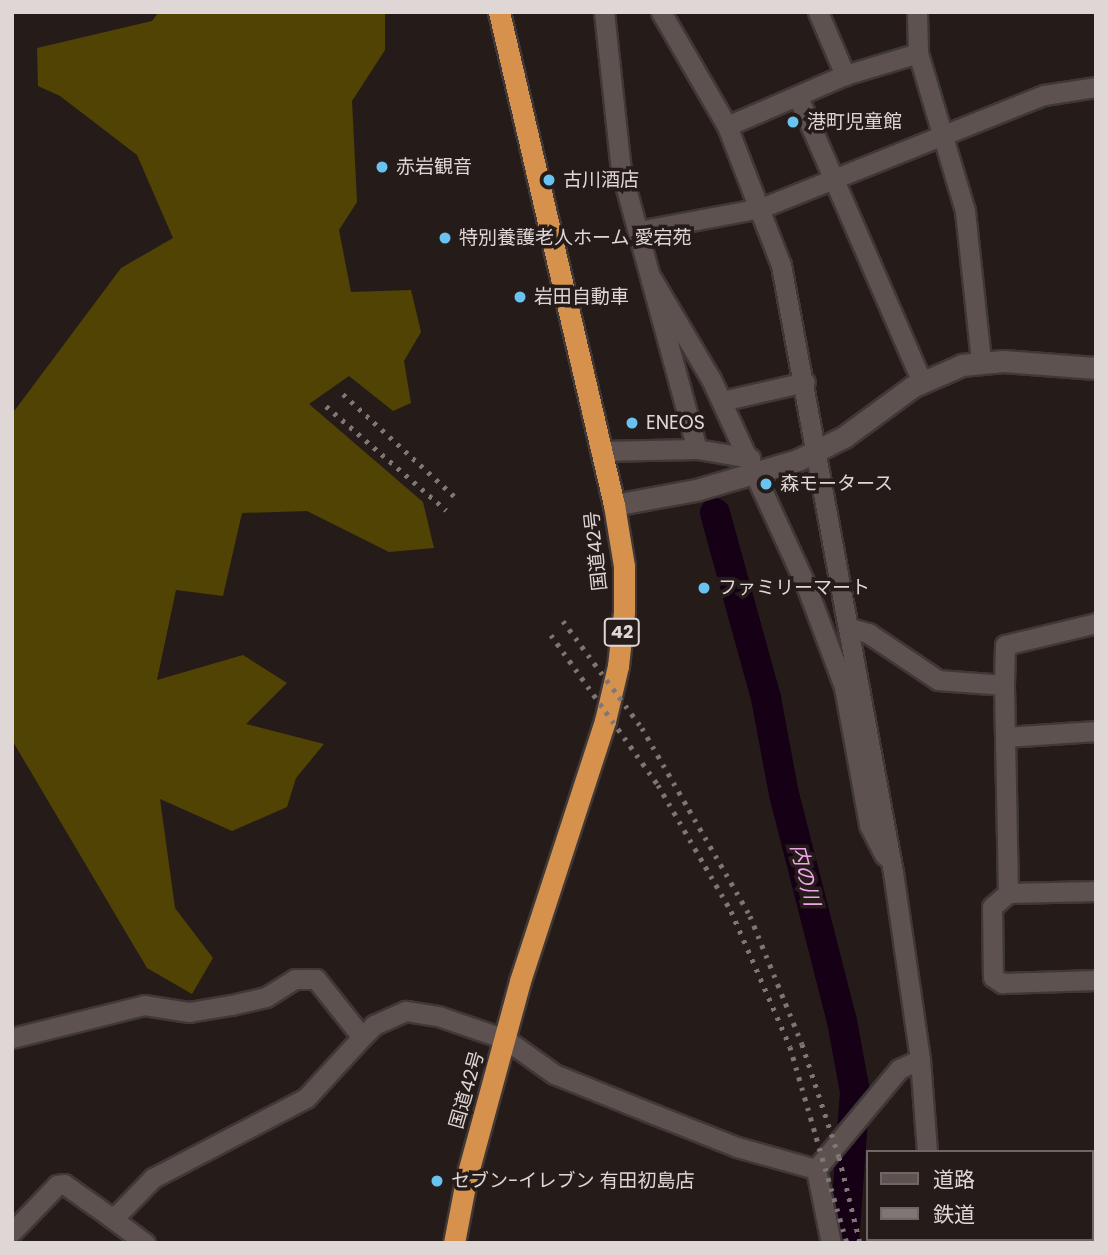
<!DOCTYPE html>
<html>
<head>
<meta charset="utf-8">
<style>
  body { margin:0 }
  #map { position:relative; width:1108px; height:1255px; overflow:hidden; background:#251c1a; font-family:Poppins,"Noto Sans JP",sans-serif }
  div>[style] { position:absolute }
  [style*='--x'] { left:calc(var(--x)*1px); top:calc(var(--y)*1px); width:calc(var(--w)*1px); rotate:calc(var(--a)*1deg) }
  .forest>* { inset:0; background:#504303 }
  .river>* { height:30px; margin:-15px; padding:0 15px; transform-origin:15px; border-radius:15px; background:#150016 }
  .roads { filter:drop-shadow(2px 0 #403837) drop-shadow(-2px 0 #403837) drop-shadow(0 2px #403837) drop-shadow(0 -2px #403837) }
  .street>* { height:19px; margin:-9.5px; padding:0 9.5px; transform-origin:9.5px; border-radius:9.5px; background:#5d524f }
  .secondary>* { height:21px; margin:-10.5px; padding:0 10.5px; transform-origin:10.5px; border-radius:10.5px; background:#5d524f }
  .highway>* { height:21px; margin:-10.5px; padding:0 10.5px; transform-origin:10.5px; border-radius:10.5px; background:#d6924c }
  .rail>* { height:5px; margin-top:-2.5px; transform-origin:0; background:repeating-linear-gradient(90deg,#7f7776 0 3.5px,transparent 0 10.5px) }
  .dots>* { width:19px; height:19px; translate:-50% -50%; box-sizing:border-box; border:4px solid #251c1a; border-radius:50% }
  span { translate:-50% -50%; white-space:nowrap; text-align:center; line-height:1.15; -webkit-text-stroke:7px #251c1a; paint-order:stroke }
  .shield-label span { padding:2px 5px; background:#251c1a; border:2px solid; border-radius:5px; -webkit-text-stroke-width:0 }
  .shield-label { font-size:18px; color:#ded7d6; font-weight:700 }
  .poi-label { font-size:19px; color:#ded7d6 }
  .left { translate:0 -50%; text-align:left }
  .street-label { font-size:19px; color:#ded7d6 }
  .water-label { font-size:21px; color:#efa4eb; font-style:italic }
  .frame { position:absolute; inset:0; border:14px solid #ded7d6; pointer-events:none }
  .legend { position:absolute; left:866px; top:1150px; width:228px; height:91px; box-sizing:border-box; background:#251c1a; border:2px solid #6f6765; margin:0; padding:9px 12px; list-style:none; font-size:21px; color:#ded7d6 }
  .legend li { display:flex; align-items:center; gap:14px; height:35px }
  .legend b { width:35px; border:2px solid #6f6765 }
</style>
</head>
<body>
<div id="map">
  <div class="forest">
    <i style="clip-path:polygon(159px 12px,385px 12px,385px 50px,352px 101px,357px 202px,339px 230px,351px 292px,411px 290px,421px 332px,404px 361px,411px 403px,393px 411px,349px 376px,309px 404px,423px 502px,434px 548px,389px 552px,307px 511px,242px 513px,223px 596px,176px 590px,157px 680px,243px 655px,287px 683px,246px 724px,324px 744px,296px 778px,287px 807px,232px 831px,160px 799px,175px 908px,213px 958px,192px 994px,147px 968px,12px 740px,12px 414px,121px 268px,173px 238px,137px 155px,60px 96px,38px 86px,37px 48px,152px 21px)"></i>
  </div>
  <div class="river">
    <i style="--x:715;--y:513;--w:192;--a:74.6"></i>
    <i style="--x:766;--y:698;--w:98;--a:79.4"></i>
    <i style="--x:784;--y:794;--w:234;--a:75.7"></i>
    <i style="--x:842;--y:1021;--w:72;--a:79.6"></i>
    <i style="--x:855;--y:1092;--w:151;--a:94.2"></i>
  </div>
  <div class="roads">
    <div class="street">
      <i style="--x:604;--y:12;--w:159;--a:83.9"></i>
      <i style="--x:621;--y:170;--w:289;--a:74.8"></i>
      <i style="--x:661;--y:12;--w:132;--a:59.9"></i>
      <i style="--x:727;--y:126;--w:149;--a:68.8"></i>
      <i style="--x:781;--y:265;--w:617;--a:79.55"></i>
      <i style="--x:893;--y:872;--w:189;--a:81.8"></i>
      <i style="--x:920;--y:1059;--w:93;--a:85.7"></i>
      <i style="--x:818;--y:12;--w:69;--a:66.8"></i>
      <i style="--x:917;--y:12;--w:41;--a:88.6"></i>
      <i style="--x:918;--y:53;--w:165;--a:73.4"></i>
      <i style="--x:965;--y:211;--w:151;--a:83.9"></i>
      <i style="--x:798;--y:97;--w:311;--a:66.5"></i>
      <i style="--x:727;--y:126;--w:129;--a:-23.4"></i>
      <i style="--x:845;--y:75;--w:76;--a:-16.8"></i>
      <i style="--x:638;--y:231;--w:125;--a:-10.6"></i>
      <i style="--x:761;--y:208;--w:305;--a:-21.8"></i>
      <i style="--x:1044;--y:95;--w:53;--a:-8.7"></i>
      <i style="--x:652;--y:279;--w:116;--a:59.5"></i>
      <i style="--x:711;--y:379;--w:230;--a:65.3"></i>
      <i style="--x:807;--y:588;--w:106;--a:69.5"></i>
      <i style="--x:844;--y:687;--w:140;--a:79.7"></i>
      <i style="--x:869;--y:825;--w:34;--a:63"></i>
      <i style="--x:722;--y:401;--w:85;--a:-12.9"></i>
      <i style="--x:600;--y:451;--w:97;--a:-1.2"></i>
      <i style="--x:697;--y:449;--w:54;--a:9.6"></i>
      <i style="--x:849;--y:628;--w:20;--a:15"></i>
      <i style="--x:868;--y:633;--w:84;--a:33.9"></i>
      <i style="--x:938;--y:680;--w:66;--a:4.3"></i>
      <i style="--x:1004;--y:685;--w:52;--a:88.9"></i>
      <i style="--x:1005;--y:737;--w:91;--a:-3.8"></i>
      <i style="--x:1004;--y:685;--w:40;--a:-88.6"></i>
      <i style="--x:1005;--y:645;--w:94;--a:-13.6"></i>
      <i style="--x:1005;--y:737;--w:156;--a:88.9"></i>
      <i style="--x:1008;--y:893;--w:21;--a:139"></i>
      <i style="--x:992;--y:907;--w:70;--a:89.2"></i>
      <i style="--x:993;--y:977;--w:11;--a:34"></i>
      <i style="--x:1002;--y:983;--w:94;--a:-1.8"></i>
      <i style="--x:1008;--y:893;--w:88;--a:-1.3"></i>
      <i style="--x:12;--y:1038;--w:136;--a:-14"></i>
      <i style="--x:144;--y:1005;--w:46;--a:8.8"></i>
      <i style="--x:189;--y:1012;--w:43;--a:-9.5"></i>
      <i style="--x:231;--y:1005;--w:36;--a:-13"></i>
      <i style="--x:266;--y:997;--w:34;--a:-32"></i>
      <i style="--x:295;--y:979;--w:21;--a:0"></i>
      <i style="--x:316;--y:979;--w:74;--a:51.6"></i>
      <i style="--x:362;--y:1037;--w:17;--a:-45"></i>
      <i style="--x:374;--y:1025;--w:35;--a:-24"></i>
      <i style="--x:406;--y:1011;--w:32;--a:9"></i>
      <i style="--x:438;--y:1016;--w:71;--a:18.9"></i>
      <i style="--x:505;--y:1039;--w:60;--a:35.5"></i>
      <i style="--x:554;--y:1074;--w:110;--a:21.9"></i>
      <i style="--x:656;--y:1115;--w:87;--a:21.6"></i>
      <i style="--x:737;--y:1147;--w:82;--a:15.6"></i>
      <i style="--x:109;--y:1216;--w:45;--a:36.9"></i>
      <i style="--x:12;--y:1232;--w:65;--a:-46.2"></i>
      <i style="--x:57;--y:1185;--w:7;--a:-8"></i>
      <i style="--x:64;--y:1184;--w:55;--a:35.4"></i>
      <i style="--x:109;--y:1216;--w:8;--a:-7"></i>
      <i style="--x:117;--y:1215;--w:52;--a:-45.8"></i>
      <i style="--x:153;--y:1178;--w:173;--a:-27.6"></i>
      <i style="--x:306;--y:1098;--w:83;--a:-47.4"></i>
      <i style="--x:933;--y:1239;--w:4;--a:90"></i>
      <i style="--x:831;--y:1243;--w:76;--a:-101.5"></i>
      <i style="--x:816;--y:1169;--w:130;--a:-50.3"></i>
      <i style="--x:899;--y:1069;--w:23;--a:-25"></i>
    </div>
    <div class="secondary">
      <i style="--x:614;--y:505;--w:83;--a:-10.4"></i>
      <i style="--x:696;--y:490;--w:106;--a:-16.4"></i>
      <i style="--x:798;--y:460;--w:51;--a:-26.6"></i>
      <i style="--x:844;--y:437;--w:84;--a:-36.3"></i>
      <i style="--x:912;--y:387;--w:55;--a:-23.7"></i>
      <i style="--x:962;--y:365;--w:41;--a:-5.6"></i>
      <i style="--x:1003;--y:361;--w:93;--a:4.3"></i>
    </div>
    <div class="highway">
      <i style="--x:454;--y:1243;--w:64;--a:-79.2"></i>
      <i style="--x:466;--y:1180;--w:206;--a:-74.8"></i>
      <i style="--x:520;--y:981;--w:274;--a:-71.9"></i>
      <i style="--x:605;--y:721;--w:57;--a:-76.7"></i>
      <i style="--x:618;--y:666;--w:54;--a:-83.7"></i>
      <i style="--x:624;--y:612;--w:46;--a:-90"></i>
      <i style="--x:624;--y:566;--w:62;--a:-99.3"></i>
      <i style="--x:614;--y:505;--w:506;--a:-103.13"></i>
    </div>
  </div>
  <div class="rail">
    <i style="--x:343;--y:394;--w:151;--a:42.6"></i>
    <i style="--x:326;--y:406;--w:159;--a:40.9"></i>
    <i style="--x:563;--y:621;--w:133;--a:53.6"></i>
    <i style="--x:642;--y:728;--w:217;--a:60.1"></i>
    <i style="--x:750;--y:916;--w:138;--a:67.9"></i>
    <i style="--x:802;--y:1044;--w:119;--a:71.9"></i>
    <i style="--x:839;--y:1157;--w:89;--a:76.3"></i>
    <i style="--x:551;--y:635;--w:184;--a:54.5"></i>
    <i style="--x:658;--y:785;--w:146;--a:59.9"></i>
    <i style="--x:731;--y:911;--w:148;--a:66.5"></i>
    <i style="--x:790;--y:1047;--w:204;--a:73.8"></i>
  </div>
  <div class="dots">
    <i style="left:793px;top:122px;background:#69c3f1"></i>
    <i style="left:382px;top:167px;background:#69c3f1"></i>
    <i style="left:549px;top:180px;background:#69c3f1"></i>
    <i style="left:445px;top:238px;background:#69c3f1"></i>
    <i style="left:520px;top:297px;background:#69c3f1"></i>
    <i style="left:632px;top:423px;background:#69c3f1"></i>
    <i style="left:766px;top:484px;background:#69c3f1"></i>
    <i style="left:704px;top:588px;background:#69c3f1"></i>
    <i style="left:437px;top:1181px;background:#69c3f1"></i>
  </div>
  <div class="shield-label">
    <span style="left:622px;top:632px">42</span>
  </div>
  <div class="poi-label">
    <span class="left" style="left:807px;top:122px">港町児童館</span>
    <span class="left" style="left:396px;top:167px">赤岩観音</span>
    <span class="left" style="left:563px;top:180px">古川酒店</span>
    <span class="left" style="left:459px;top:238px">特別養護老人ホーム 愛宕苑</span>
    <span class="left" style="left:534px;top:297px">岩田自動車</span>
    <span class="left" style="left:646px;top:423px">ENEOS</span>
    <span class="left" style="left:780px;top:484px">森モータース</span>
    <span class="left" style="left:718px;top:588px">ファミリーマート</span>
    <span class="left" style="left:451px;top:1181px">セブン-イレブン 有田初島店</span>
  </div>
  <div class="street-label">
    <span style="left:596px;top:551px;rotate:-96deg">国道42号</span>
    <span style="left:467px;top:1090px;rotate:-74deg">国道42号</span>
  </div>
  <div class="water-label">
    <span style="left:805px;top:875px;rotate:76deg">内の川</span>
  </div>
  <div class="frame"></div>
  <ul class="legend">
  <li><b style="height:9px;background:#5d524f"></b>道路</li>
  <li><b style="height:9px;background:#7f7776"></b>鉄道</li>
  </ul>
</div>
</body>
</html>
